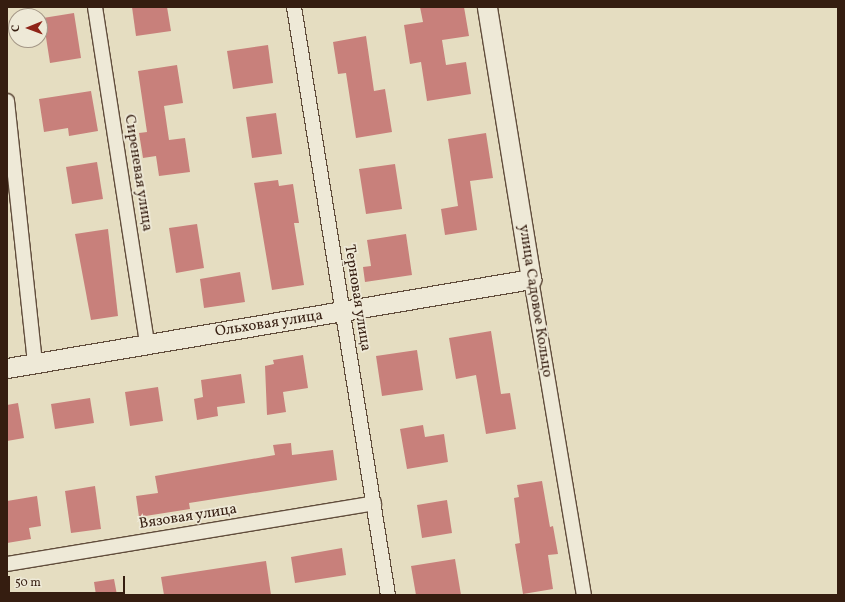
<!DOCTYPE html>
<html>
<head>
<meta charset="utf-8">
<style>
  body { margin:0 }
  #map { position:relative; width:845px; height:602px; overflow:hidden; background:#e5ddc1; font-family:Vollkorn,serif }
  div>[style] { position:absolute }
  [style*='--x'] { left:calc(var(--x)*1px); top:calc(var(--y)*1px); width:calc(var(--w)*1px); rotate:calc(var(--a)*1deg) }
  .building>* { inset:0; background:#c8807b }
  .roads { filter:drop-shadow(1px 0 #614d3c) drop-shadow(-1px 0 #614d3c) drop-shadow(0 1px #614d3c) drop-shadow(0 -1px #614d3c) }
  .street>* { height:14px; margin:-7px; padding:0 7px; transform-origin:7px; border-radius:7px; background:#eee9d7 }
  .secondary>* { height:19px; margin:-9.5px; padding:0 9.5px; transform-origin:9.5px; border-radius:9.5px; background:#eee9d7 }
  span { translate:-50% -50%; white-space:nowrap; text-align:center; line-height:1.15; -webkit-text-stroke:3.5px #eee9d7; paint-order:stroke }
  .street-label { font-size:15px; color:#351d10 }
  .frame { position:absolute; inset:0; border:8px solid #351d10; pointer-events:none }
  .north { position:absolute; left:8px; top:8px; width:40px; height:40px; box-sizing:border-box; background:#eee9d7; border:1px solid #a49787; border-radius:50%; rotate:269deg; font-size:11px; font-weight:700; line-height:16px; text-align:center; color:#351d10 }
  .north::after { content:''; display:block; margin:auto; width:14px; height:18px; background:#8f2418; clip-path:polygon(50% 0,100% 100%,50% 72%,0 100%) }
  .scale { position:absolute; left:8px; top:576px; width:117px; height:18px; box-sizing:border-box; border:2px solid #351d10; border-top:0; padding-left:5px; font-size:12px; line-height:14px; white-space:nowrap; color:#351d10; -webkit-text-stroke:3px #eee9d7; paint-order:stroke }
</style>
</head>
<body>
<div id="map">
  <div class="building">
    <i style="clip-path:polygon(132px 7px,167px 7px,171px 31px,136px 36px)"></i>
    <i style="clip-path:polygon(420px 7px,464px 7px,469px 36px,442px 40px,446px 65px,466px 62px,471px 94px,427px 101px,421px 62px,410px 64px,404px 25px,423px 22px)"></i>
    <i style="clip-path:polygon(74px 13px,81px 58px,50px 63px,43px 18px)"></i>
    <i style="clip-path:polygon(366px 36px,374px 91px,385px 89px,392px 132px,356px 138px,346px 73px,338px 74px,333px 42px)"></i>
    <i style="clip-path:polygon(268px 45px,273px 83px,233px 89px,227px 51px)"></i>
    <i style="clip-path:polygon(177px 65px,183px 103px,164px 106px,169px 140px,185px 138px,190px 172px,159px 176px,156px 156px,143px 158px,139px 133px,147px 132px,138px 71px)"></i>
    <i style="clip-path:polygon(91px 91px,98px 131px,69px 136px,68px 128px,44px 132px,39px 99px)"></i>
    <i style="clip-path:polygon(276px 113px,282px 154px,252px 158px,246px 117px)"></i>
    <i style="clip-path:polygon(486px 133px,493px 178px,470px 181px,477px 230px,445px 235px,441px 209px,458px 206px,448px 139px)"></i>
    <i style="clip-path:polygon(97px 162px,103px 199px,72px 204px,66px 167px)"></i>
    <i style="clip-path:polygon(395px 164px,402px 209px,366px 214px,359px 169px)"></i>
    <i style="clip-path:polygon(278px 180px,279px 186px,293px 184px,299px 223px,294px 223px,304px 285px,272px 290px,254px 183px)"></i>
    <i style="clip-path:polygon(197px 224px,204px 268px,176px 273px,169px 228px)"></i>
    <i style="clip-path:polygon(108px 229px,118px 316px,91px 320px,75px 234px)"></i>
    <i style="clip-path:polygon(406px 234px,412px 275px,365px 282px,363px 267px,371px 266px,367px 240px)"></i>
    <i style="clip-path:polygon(240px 272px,245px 302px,204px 308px,200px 279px)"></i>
    <i style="clip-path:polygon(491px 331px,501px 394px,510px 393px,516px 429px,486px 434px,476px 375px,456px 379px,449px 338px)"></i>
    <i style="clip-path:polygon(417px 350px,423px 390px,382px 396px,376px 356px)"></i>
    <i style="clip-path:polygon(303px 355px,308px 388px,283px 392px,286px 412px,267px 415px,265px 366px,274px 364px,273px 360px)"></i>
    <i style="clip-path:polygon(241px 374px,245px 403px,217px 407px,218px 416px,197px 420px,194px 399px,203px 397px,201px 380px)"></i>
    <i style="clip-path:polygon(158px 387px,163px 421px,130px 426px,125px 392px)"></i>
    <i style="clip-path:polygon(90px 398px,94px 423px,55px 429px,51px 404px)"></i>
    <i style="clip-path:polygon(18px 403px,24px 438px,7px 441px,7px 405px)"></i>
    <i style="clip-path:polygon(423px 425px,425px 437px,444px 434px,448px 462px,407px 469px,400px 429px)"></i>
    <i style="clip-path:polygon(291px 443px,292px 455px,333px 450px,337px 480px,189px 503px,190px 509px,139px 517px,136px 496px,158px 493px,155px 476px,275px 455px,273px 445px)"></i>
    <i style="clip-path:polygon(542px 481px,550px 527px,553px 526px,558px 554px,548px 555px,553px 589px,523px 594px,515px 544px,520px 543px,514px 498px,519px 497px,517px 485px)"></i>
    <i style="clip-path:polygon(95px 486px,101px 529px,71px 533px,65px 491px)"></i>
    <i style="clip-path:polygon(37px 496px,41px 526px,29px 528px,31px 539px,7px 543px,7px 501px)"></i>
    <i style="clip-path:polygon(447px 500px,452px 533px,422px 538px,417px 505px)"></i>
    <i style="clip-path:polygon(342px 548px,346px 575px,295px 583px,291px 557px)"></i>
    <i style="clip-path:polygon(455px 559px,461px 595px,416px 595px,411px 566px)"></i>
    <i style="clip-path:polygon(266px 561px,271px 595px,164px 595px,161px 577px)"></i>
    <i style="clip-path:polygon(114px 579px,117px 595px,96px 595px,94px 582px)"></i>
  </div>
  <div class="roads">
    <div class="street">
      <i style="--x:95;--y:7;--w:341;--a:81.2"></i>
      <i style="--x:294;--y:7;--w:595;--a:80.92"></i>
      <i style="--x:7;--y:101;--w:263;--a:83.9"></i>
      <i style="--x:531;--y:279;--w:320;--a:80.5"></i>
      <i style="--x:7;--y:564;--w:372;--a:-9.4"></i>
    </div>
    <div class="secondary">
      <i style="--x:7;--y:368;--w:532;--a:-9.64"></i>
      <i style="--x:531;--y:279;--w:276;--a:-99.2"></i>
    </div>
  </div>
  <div class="street-label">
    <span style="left:138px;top:173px;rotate:81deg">Сиреневая улица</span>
    <span style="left:357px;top:298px;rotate:81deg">Терновая улица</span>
    <span style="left:535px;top:301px;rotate:81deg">улица Садовое Кольцо</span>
    <span style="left:269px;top:324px;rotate:-9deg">Ольховая улица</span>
    <span style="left:188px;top:517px;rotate:-9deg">Вязовая улица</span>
  </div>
  <div class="frame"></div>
  <div class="north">С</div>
  <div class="scale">50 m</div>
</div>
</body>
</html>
